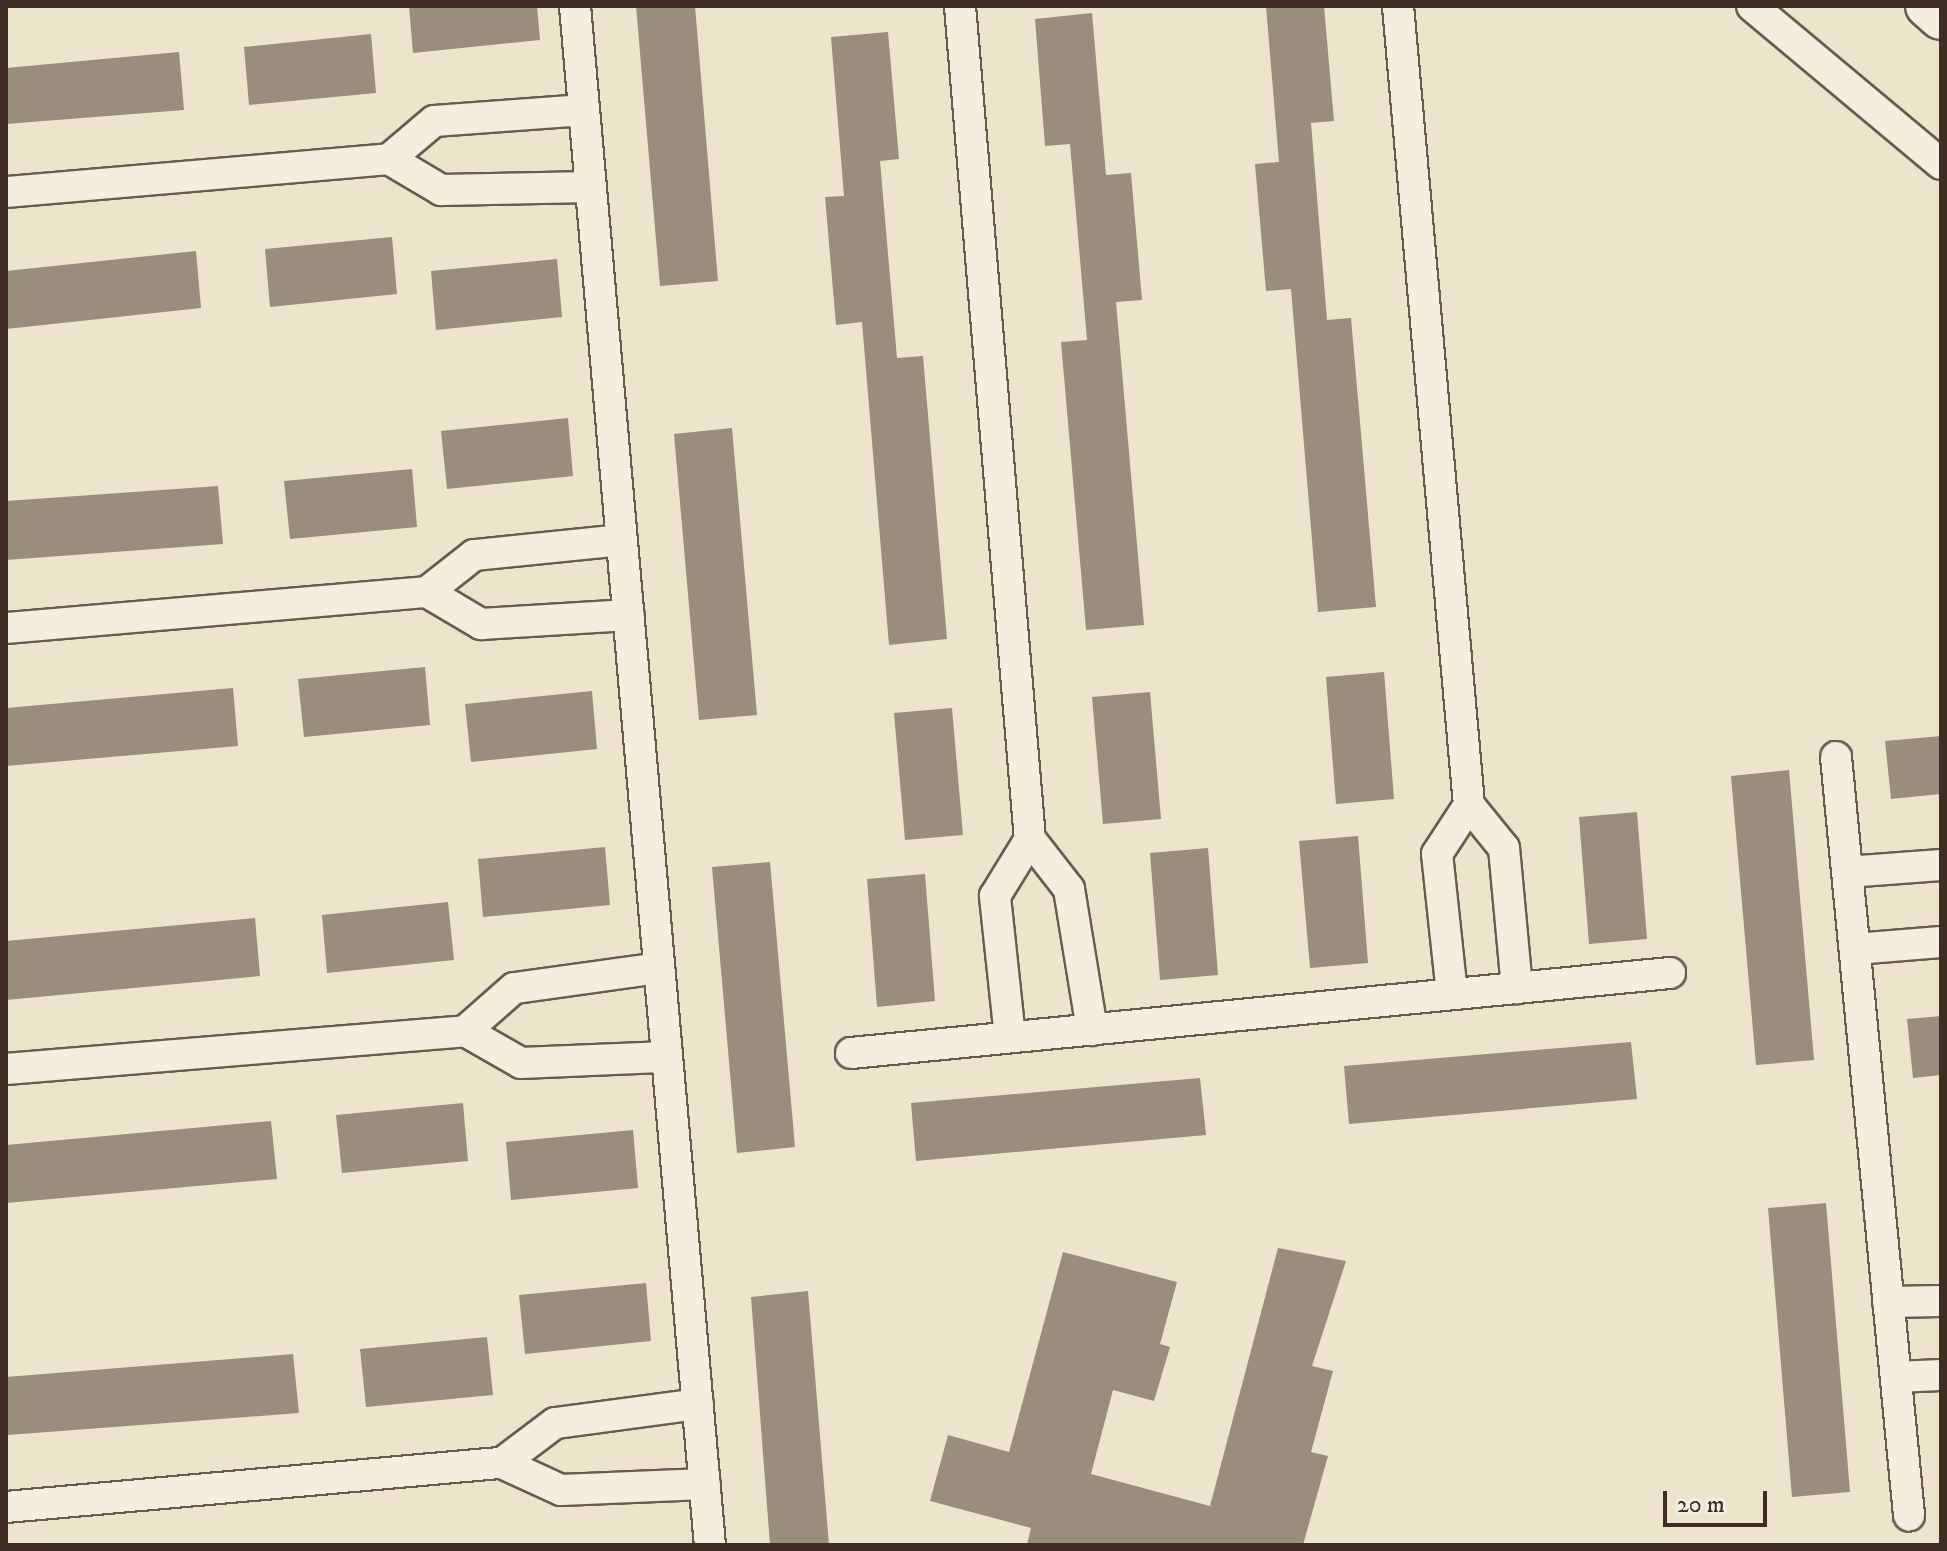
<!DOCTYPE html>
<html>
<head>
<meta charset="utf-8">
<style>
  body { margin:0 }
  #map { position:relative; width:1947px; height:1551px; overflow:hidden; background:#ede5cb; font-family:"IM FELL DW Pica",serif }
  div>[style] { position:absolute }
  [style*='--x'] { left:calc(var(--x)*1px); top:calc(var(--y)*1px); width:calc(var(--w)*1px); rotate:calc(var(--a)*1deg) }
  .building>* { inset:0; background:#998d7b }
  .roads { filter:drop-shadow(2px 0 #6a5b4e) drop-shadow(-2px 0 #6a5b4e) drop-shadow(0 2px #6a5b4e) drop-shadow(0 -2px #6a5b4e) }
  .street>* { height:30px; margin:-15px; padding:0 15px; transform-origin:15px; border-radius:15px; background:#f3eedd }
  .secondary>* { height:42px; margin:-21px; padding:0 21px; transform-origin:21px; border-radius:21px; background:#f3eedd }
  span { translate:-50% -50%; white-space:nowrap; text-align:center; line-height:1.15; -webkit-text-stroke:7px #f3eedd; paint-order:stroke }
  .frame { position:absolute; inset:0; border:8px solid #3f2d24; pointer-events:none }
  .scale { position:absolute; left:1663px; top:1491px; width:104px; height:36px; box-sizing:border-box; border:4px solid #3f2d24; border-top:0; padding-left:10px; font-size:24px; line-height:28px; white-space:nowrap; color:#3f2d24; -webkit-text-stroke:6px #f3eedd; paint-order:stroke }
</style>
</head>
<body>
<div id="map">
  <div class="building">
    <i style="clip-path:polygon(409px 6px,537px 6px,540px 40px,413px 53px)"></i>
    <i style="clip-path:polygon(636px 6px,695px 6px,718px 281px,660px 286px)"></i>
    <i style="clip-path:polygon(1266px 6px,1324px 6px,1334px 121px,1311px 123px,1327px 320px,1351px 318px,1376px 607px,1318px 612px,1291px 289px,1266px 291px,1255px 164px,1279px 162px)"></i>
    <i style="clip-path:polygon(1092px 13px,1106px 175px,1131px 173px,1142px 300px,1116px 302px,1144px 625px,1086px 630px,1061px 342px,1087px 340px,1070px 144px,1045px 146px,1035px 19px)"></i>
    <i style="clip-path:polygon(888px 32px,899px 159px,880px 161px,897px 358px,923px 356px,947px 639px,889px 645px,862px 322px,836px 325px,825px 197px,844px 196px,831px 37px)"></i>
    <i style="clip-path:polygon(371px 34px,376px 93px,249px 105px,244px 47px)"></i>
    <i style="clip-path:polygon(179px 52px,184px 110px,6px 124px,6px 68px)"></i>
    <i style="clip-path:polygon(392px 237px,397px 294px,270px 307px,265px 249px)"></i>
    <i style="clip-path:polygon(196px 251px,201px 308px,6px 329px,6px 271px)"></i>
    <i style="clip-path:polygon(557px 259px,562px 317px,436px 330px,431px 271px)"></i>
    <i style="clip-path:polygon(568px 418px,573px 476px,447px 489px,441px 431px)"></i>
    <i style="clip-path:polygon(732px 428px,757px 715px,699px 720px,674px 434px)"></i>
    <i style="clip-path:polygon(412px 469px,417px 527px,290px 539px,284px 481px)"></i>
    <i style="clip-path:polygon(218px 486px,223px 544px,6px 560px,6px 501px)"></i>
    <i style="clip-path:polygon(425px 667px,430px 725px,304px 737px,298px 679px)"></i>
    <i style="clip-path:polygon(1384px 672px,1394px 799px,1336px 804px,1326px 677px)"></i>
    <i style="clip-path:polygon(233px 688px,238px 746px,6px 766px,6px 708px)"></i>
    <i style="clip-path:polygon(592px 691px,597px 749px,471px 762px,465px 704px)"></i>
    <i style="clip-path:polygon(1150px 692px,1161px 819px,1103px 824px,1092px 697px)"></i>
    <i style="clip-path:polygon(952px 708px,963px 835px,905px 840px,894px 713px)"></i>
    <i style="clip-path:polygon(1941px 736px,1941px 794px,1891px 799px,1885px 741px)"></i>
    <i style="clip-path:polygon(1789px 770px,1814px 1060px,1756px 1065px,1731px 776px)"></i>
    <i style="clip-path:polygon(1637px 812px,1647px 939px,1589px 944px,1579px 817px)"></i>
    <i style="clip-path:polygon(1358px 836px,1368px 963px,1310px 968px,1299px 841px)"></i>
    <i style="clip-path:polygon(605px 847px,610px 905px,483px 917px,478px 859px)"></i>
    <i style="clip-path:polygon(1208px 848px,1218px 975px,1160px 980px,1150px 853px)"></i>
    <i style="clip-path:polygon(770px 862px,795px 1147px,737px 1153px,712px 867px)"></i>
    <i style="clip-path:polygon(925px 874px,935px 1001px,877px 1007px,867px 879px)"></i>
    <i style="clip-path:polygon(448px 902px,454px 960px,327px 973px,322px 915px)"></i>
    <i style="clip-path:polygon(255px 918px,260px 976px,6px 1000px,6px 941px)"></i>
    <i style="clip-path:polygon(1941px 1016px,1941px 1075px,1913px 1078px,1907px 1019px)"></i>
    <i style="clip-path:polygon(1631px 1042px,1637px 1099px,1349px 1124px,1344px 1066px)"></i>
    <i style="clip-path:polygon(1200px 1078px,1206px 1135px,916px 1161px,911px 1103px)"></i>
    <i style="clip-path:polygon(463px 1103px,468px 1161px,342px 1173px,336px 1115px)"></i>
    <i style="clip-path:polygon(271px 1121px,277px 1179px,6px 1203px,6px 1145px)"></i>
    <i style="clip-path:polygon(633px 1130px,638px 1188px,511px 1200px,506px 1142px)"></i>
    <i style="clip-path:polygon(1826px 1203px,1850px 1492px,1792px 1497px,1768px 1208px)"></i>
    <i style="clip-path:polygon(1278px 1248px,1346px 1261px,1312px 1366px,1333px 1371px,1311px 1452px,1328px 1456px,1303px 1545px,1027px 1545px,1031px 1528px,930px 1501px,948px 1435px,1009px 1452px,1063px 1252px,1177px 1282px,1160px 1344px,1170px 1347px,1154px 1401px,1113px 1390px,1091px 1474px,1210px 1506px)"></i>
    <i style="clip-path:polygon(646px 1283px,651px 1341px,525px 1354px,519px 1295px)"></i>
    <i style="clip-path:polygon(808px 1291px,829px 1545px,770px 1545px,751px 1297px)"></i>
    <i style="clip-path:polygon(487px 1337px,493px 1395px,366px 1407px,360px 1349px)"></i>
    <i style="clip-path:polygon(293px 1354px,299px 1413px,8px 1435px,6px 1377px)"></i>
  </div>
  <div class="roads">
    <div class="street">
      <i style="--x:575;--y:6;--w:1545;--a:84.99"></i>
      <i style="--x:960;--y:6;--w:836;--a:85.2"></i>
      <i style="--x:1398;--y:6;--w:802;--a:84.92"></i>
      <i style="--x:1752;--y:6;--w:246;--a:39.9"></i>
      <i style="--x:584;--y:110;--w:150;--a:175.8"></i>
      <i style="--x:434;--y:121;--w:59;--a:139.8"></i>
      <i style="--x:389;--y:159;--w:61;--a:30.8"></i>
      <i style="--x:441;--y:190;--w:150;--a:-1.1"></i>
      <i style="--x:6;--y:192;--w:384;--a:-4.9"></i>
      <i style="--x:622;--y:540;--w:149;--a:174.2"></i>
      <i style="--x:474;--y:555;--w:60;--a:141.8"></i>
      <i style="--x:427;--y:592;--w:63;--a:30.7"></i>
      <i style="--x:481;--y:624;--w:148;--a:-3.5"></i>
      <i style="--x:6;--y:628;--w:423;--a:-4.9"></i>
      <i style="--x:1836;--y:757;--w:762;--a:84.5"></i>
      <i style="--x:1847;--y:872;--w:94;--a:-4.3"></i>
      <i style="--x:1855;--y:949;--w:86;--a:-4.7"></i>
      <i style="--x:659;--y:968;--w:146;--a:172.1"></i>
      <i style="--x:514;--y:988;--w:65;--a:138.7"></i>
      <i style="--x:465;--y:1031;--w:64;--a:29.7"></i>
      <i style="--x:521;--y:1063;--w:146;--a:-2.4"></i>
      <i style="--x:1452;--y:994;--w:141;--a:-96.1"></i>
      <i style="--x:1437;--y:854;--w:59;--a:-56.9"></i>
      <i style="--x:1469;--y:805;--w:55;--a:50.9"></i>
      <i style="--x:1504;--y:848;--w:141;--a:84.7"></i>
      <i style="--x:1010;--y:1037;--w:142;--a:-96.1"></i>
      <i style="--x:995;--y:896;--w:67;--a:-58.4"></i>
      <i style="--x:1030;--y:839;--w:63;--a:52"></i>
      <i style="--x:1069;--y:889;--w:143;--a:80.7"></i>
      <i style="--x:851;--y:1053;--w:823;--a:-5.58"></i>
      <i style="--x:6;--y:1069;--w:461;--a:-4.7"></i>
      <i style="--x:1888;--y:1302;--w:53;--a:-1.1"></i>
      <i style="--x:1896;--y:1377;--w:45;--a:-2.5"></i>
      <i style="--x:698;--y:1404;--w:144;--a:172.4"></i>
      <i style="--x:555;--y:1423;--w:66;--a:143"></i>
      <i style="--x:502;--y:1463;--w:65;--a:24.6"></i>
      <i style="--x:561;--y:1490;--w:144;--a:-2.4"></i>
      <i style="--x:6;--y:1507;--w:498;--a:-5.1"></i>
    </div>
    <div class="secondary">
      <i style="--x:1927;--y:6;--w:18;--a:41"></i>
    </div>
  </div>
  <div class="frame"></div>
  <div class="scale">20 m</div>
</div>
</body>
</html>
